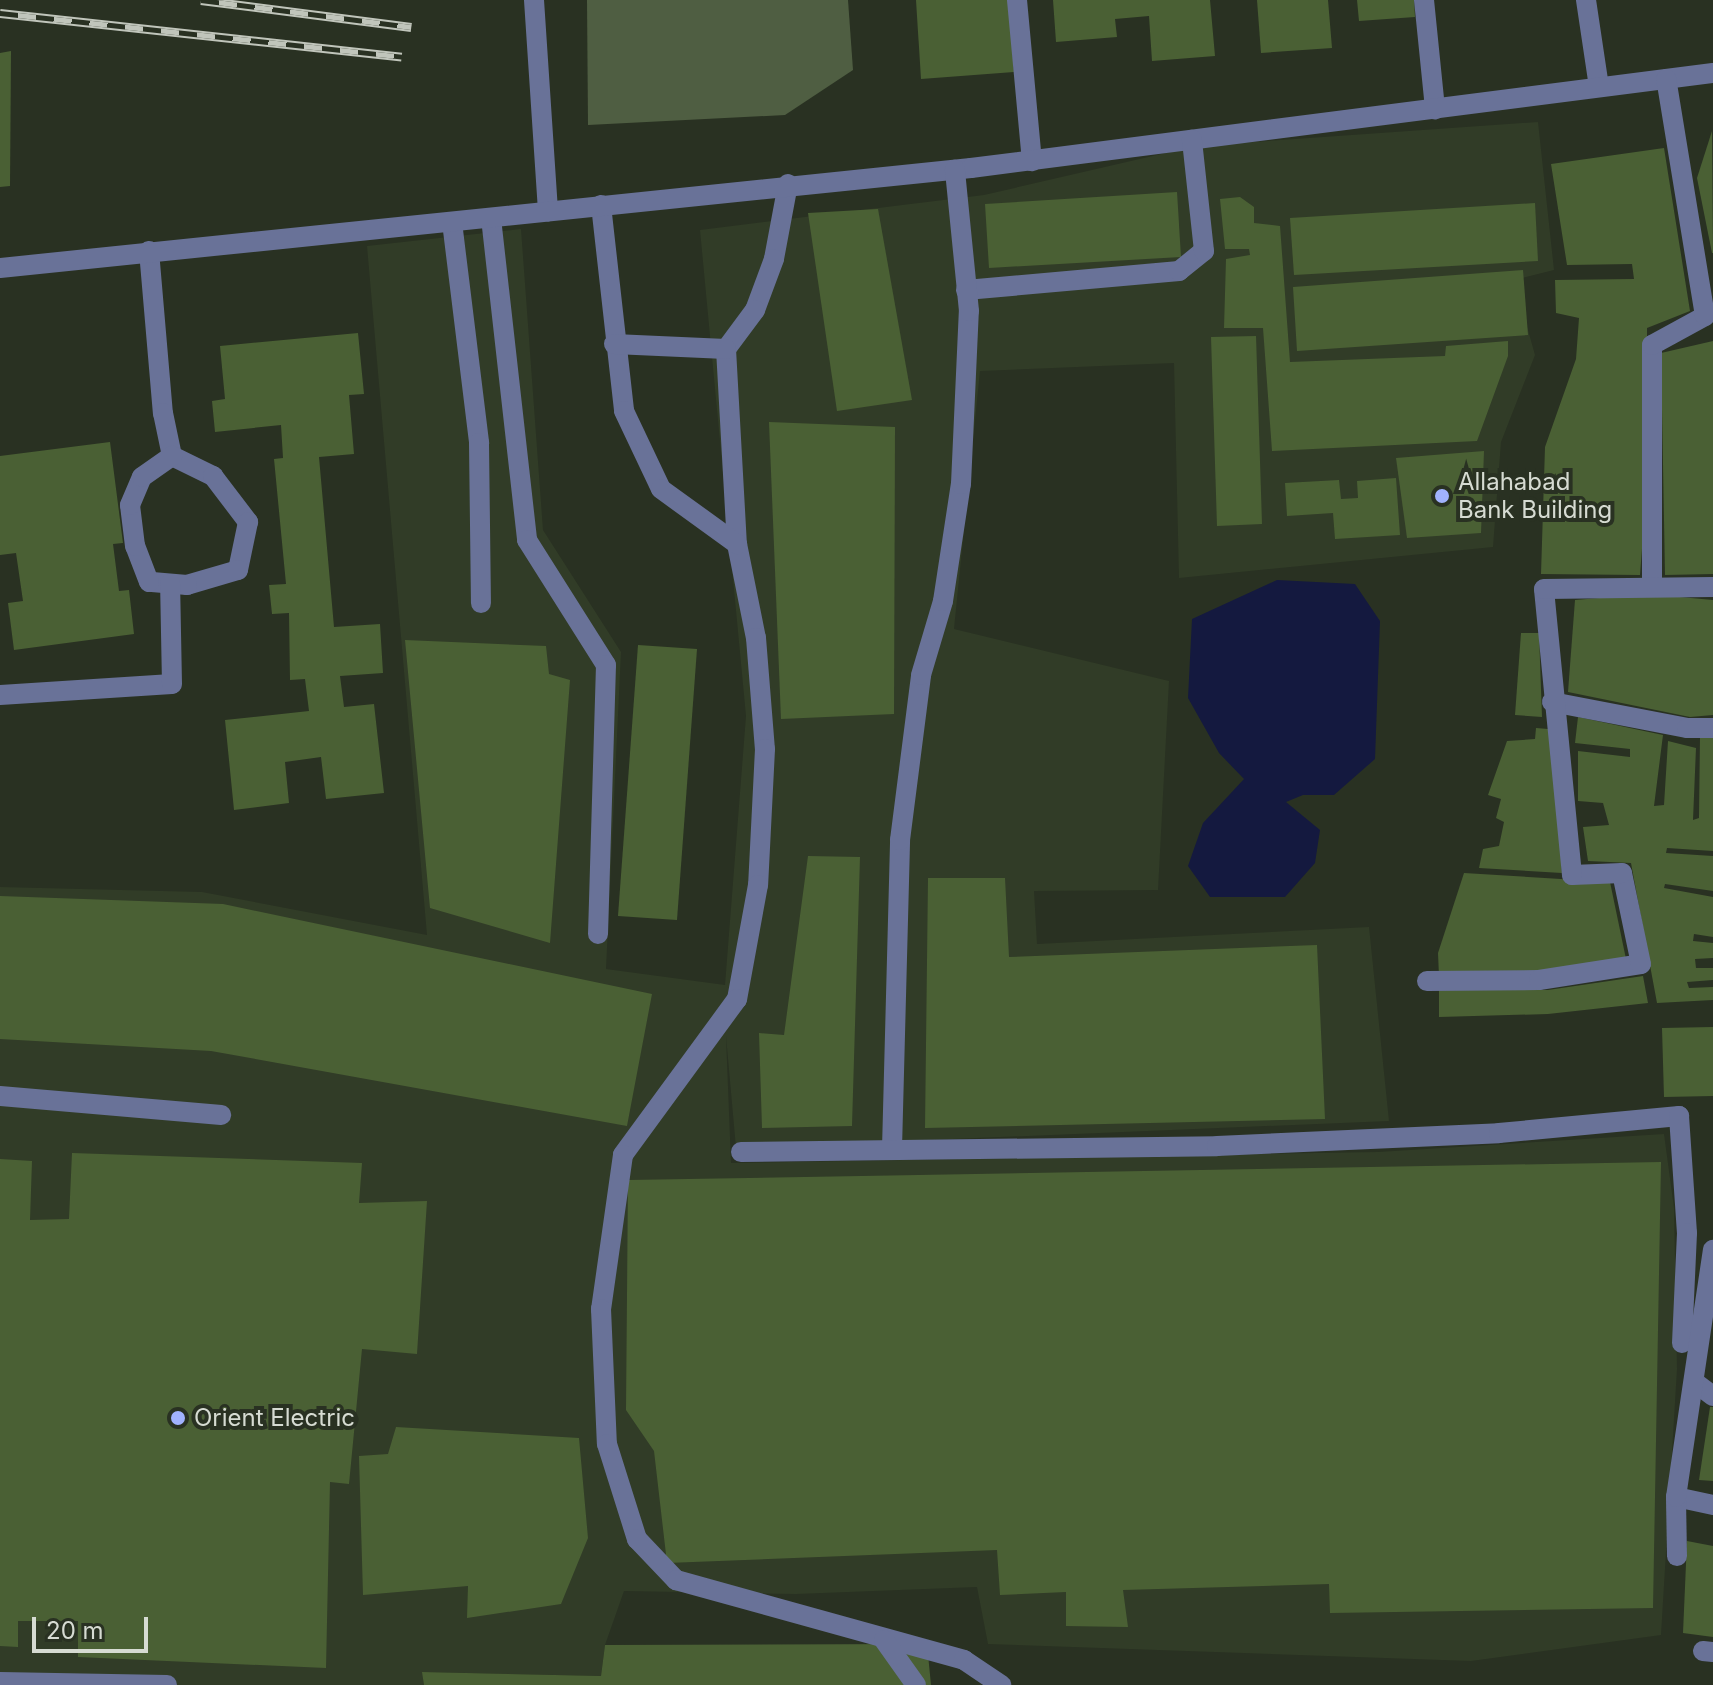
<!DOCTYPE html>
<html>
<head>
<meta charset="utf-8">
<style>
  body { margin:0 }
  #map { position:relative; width:1713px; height:1685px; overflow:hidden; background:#293122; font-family:Inter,sans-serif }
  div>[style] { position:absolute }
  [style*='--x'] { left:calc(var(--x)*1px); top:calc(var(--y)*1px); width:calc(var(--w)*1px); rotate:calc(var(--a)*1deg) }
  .built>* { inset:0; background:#313c27 }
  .green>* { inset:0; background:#4f5e42 }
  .water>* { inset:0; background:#14193f }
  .building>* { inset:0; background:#4a6034 }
  .minor>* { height:20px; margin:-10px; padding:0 10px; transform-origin:10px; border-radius:10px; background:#697298 }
  .rail>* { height:9px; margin-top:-4.5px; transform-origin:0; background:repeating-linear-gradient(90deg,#293122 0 18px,#c0c5bb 0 36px); box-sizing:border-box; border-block:2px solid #c0c5bb }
  .dots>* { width:22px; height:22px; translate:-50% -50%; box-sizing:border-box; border:4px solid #293122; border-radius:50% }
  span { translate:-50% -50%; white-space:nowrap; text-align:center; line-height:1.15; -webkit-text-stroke:8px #293122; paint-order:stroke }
  .poi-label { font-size:24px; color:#d6dbd2 }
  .left { translate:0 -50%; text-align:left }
  .scale { position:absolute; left:32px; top:1617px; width:116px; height:36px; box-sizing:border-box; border:4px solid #d6dbd2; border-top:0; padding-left:10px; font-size:24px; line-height:28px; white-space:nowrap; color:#d6dbd2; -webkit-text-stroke:6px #293122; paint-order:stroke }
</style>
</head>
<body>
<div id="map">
  <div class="built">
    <i style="clip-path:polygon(1538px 122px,1554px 270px,1514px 280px,1535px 355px,1501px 442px,1493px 547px,1179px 578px,1174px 363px,980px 371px,954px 629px,1169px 681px,1158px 890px,1034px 891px,1037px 944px,1369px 927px,1389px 1121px,736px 1148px,726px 1036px,731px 1163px,1378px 1152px,1664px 1134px,1674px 1208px,1677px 1369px,1661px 1635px,1471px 1661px,988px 1644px,977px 1587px,796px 1594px,624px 1591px,605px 1645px,601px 1676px,423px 1672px,424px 1685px,0 1685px,0 887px,202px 892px,427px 935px,367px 246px,521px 229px,543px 530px,621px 652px,606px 969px,725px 985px,746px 716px,700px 230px,984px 195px,1196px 146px)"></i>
  </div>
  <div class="green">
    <i style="clip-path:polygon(587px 0,848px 0,853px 70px,785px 115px,588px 125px)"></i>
  </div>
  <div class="water">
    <i style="clip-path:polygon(1277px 580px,1355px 584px,1380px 621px,1375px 759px,1334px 795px,1303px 795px,1286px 802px,1320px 830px,1315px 863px,1285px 897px,1210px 897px,1188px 866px,1203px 823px,1244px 779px,1219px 753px,1188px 698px,1192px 619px)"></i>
  </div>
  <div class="building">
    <i style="clip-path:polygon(916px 0,1009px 0,1014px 72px,921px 79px)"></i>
    <i style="clip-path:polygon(1053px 0,1210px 0,1215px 56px,1152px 61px,1149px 16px,1115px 19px,1117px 37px,1056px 42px)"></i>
    <i style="clip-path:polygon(1257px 0,1328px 0,1332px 48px,1261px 53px)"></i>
    <i style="clip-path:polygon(1357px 0,1414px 0,1415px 17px,1359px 21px)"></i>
    <i style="clip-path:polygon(11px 51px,10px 186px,0 187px,0 53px)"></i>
    <i style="clip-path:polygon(1712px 131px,1713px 253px,1712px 253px,1697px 178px)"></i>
    <i style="clip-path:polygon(1664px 148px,1690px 311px,1647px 328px,1647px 484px,1640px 575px,1541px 574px,1545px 447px,1576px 359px,1579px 318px,1556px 313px,1555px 280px,1634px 279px,1632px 264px,1567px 265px,1551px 164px)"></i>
    <i style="clip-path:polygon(1177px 192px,1181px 257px,989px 268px,985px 204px)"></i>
    <i style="clip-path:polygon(1240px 197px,1254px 207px,1254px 223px,1280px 226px,1290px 362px,1445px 356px,1446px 346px,1508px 341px,1508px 356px,1477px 441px,1272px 451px,1263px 328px,1224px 328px,1226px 259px,1250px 255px,1249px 249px,1225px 249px,1220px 199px)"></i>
    <i style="clip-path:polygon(1535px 203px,1538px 261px,1294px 275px,1290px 218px)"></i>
    <i style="clip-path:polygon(878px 209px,912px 400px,837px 411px,808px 213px)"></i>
    <i style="clip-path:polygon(1523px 270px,1528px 335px,1297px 351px,1293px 287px)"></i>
    <i style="clip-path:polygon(358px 333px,364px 394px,349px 395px,354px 454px,319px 457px,334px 627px,380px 624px,383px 673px,340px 676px,344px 707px,374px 704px,384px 793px,326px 799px,321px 757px,285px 762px,289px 803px,234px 810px,225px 720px,309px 711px,305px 679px,290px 680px,289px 613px,272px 614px,269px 585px,286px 584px,274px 459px,283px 458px,281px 425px,215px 432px,212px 401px,225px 399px,220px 346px)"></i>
    <i style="clip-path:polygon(1256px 336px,1262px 524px,1217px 526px,1211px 337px)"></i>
    <i style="clip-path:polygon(1713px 341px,1713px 574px,1665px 575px,1661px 353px)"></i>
    <i style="clip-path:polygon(769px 422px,895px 427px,894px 714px,781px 719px)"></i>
    <i style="clip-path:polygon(110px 442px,123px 543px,113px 544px,119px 591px,129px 590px,134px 634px,14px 650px,8px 603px,23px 601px,16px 553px,0 555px,0 456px)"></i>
    <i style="clip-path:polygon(1484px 451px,1481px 533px,1407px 538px,1396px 458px)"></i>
    <i style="clip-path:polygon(1396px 478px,1400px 535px,1335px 539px,1333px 513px,1287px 516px,1285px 483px,1339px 480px,1341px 499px,1358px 498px,1357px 481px)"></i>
    <i style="clip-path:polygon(1647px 594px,1713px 600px,1713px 715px,1690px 717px,1568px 692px,1575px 600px)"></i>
    <i style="clip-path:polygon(1521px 633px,1539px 633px,1542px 717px,1515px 715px)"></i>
    <i style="clip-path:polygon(405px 640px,546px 646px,549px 674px,570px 680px,550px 943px,430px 908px)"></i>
    <i style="clip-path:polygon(638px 645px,697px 649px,677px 920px,618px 916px)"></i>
    <i style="clip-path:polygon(1578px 717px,1663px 735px,1654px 806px,1664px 805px,1668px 741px,1696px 748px,1693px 820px,1699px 818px,1700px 736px,1713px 737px,1713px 851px,1667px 848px,1666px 853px,1713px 856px,1713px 891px,1665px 884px,1664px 888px,1713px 897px,1713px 937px,1694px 934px,1693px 941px,1713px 943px,1713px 958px,1695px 959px,1696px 968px,1713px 968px,1713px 980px,1687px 982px,1689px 988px,1713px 987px,1713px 1000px,1657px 1003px,1631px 863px,1588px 861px,1583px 827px,1609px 825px,1603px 803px,1578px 801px,1578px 751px,1630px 757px,1630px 749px,1575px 743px)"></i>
    <i style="clip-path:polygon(1536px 728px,1548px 729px,1554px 756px,1562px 873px,1479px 868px,1483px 849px,1499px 846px,1504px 822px,1496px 818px,1501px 799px,1488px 795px,1507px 741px,1535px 739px)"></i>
    <i style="clip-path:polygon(808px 856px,860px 857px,852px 1126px,762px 1128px,759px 1033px,784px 1035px)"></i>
    <i style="clip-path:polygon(1464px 873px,1610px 882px,1626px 959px,1543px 974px,1439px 976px,1438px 953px)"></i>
    <i style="clip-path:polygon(928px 878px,1005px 878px,1009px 957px,1317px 945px,1325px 1119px,925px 1128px)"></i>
    <i style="clip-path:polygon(0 896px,223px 904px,652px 994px,627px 1126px,211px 1051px,0 1039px)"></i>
    <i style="clip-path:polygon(1643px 976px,1648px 1003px,1548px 1014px,1439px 1017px,1439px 990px,1548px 990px)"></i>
    <i style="clip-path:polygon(1713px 1027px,1713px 1096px,1664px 1097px,1662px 1028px)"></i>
    <i style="clip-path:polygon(72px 1153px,362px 1163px,359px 1203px,427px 1201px,417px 1354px,362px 1349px,349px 1484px,330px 1482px,326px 1668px,78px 1657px,78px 1621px,18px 1621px,18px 1647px,0 1646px,0 1159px,32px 1161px,30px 1220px,69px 1219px)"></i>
    <i style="clip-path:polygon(1661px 1162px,1653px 1608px,1330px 1613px,1329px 1584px,1123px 1590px,1128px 1627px,1066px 1626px,1066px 1592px,1000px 1595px,997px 1550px,667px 1563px,654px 1451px,626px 1410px,628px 1180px)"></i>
    <i style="clip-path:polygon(1710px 1407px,1713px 1407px,1713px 1481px,1699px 1480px)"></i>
    <i style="clip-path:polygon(396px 1427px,579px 1438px,588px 1538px,561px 1604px,467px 1618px,468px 1586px,363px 1595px,359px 1456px,388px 1454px)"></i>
    <i style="clip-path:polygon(1687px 1541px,1713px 1546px,1713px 1637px,1683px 1633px)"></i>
    <i style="clip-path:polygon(927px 1644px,931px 1685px,424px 1685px,422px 1672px,601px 1676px,605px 1645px)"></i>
  </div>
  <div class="minor">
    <i style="--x:534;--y:0;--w:212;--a:86.2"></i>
    <i style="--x:1017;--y:0;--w:162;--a:84.7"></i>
    <i style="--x:1424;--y:0;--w:110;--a:84.2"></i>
    <i style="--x:1586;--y:0;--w:88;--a:81.5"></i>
    <i style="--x:788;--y:184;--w:76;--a:100.6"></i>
    <i style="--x:774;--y:259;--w:54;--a:110.4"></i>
    <i style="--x:755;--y:310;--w:49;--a:126.6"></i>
    <i style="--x:726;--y:349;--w:195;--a:86.8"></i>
    <i style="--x:737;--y:544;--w:96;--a:78.6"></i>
    <i style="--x:756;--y:638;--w:111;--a:85.4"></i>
    <i style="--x:765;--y:749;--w:136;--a:92.9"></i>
    <i style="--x:758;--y:885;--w:116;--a:100.4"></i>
    <i style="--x:737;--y:999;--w:193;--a:126.2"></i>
    <i style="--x:623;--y:1155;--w:156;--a:98.1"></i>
    <i style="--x:601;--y:1309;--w:135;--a:87.5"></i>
    <i style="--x:607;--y:1444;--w:100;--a:72.5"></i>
    <i style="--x:637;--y:1539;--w:57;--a:46.4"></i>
    <i style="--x:676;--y:1580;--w:299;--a:15.5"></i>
    <i style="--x:964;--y:1660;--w:45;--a:34"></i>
    <i style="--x:601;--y:205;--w:207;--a:83.6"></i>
    <i style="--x:624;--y:411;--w:86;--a:64.6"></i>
    <i style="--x:661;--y:489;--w:94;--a:35.9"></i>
    <i style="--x:491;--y:218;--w:324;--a:83.6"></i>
    <i style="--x:527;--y:540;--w:148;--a:57.7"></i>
    <i style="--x:606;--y:665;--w:269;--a:91.7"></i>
    <i style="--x:452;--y:222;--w:223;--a:83"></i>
    <i style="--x:479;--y:443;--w:160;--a:89.3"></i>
    <i style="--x:149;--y:251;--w:163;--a:85.1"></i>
    <i style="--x:163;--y:413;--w:44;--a:78.2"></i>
    <i style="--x:172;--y:456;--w:46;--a:26"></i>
    <i style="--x:213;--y:476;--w:58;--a:52.7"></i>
    <i style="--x:248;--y:522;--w:49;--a:101.8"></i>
    <i style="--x:238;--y:570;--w:53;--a:163.6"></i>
    <i style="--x:187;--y:585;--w:38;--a:-175"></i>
    <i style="--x:149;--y:582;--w:39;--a:-111"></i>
    <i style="--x:135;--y:546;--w:41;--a:-97"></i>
    <i style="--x:130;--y:505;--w:30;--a:-67"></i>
    <i style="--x:142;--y:477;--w:37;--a:-35"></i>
    <i style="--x:0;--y:268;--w:976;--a:-5.88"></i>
    <i style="--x:971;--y:168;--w:748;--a:-7.3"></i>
    <i style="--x:966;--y:290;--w:214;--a:-5.1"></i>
    <i style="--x:1179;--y:271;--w:32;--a:-39"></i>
    <i style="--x:1204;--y:251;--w:112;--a:-96.2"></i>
    <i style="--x:614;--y:344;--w:112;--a:2.6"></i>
    <i style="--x:1652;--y:584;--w:239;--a:-90"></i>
    <i style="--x:1652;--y:345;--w:60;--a:-28.7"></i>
    <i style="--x:1705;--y:316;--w:240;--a:-99.3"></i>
    <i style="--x:0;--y:695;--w:172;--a:-3.7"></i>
    <i style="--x:172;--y:684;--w:100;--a:-91.1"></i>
    <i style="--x:1552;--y:702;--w:137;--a:10.9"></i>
    <i style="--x:1687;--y:728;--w:26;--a:0"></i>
    <i style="--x:1427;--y:981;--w:112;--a:-0.5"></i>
    <i style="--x:1539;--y:980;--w:103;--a:-8.9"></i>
    <i style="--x:1641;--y:964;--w:93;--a:-101.8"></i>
    <i style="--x:1622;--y:873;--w:50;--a:177.7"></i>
    <i style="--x:1572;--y:875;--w:287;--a:-95.6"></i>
    <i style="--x:1544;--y:589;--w:169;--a:-0.7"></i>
    <i style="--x:0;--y:1096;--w:222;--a:4.9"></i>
    <i style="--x:892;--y:1149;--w:309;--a:-88.5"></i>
    <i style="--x:900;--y:840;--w:166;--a:-82.7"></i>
    <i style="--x:921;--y:675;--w:77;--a:-73.4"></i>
    <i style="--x:943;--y:601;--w:118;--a:-81.3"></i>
    <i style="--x:961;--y:484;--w:173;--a:-87.4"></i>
    <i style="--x:969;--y:311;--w:142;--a:-95.7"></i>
    <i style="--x:741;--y:1152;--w:476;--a:-0.7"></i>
    <i style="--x:1217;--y:1146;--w:282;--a:-2.6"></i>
    <i style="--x:1499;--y:1133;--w:181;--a:-5.4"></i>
    <i style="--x:1679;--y:1116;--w:117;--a:86.1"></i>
    <i style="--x:1687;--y:1233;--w:110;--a:92.6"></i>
    <i style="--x:1697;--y:1384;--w:20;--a:37"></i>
    <i style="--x:1676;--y:1497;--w:38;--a:12"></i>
    <i style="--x:1677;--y:1556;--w:59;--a:-91"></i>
    <i style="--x:1676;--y:1497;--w:250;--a:-81.5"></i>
    <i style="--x:884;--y:1640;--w:55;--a:54.6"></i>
    <i style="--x:1703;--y:1651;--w:10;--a:6"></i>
    <i style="--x:0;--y:1682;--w:167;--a:1"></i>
  </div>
  <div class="rail">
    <i style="--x:201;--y:0;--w:212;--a:7.3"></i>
    <i style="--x:0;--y:13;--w:404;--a:6.2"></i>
  </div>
  <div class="dots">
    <i style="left:1442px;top:496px;background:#a1b2fd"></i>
    <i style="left:178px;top:1418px;background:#a1b2fd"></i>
  </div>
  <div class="poi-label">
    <span class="left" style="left:1458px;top:496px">Allahabad<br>Bank Building</span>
    <span class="left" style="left:194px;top:1418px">Orient Electric</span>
  </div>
  <div class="scale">20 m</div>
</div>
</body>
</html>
